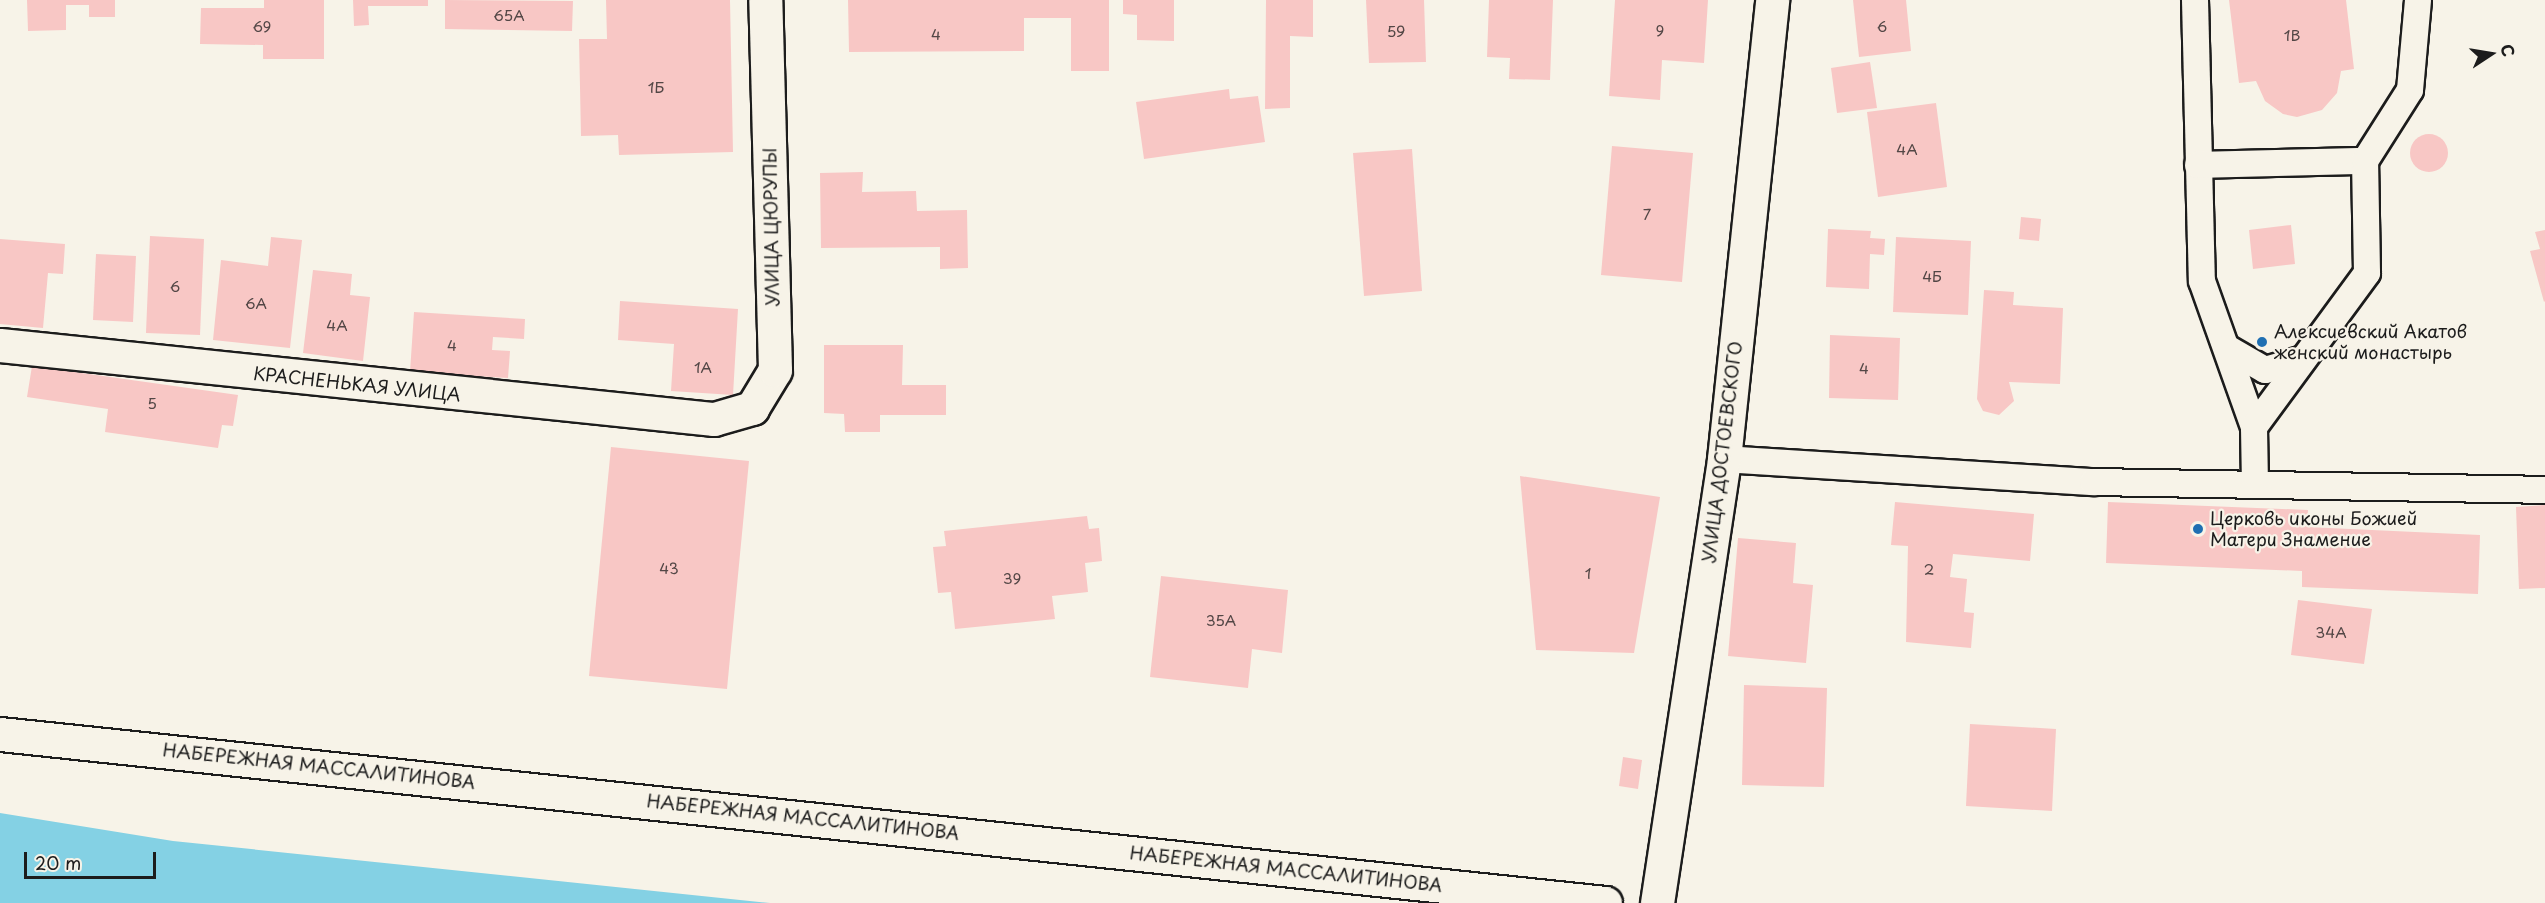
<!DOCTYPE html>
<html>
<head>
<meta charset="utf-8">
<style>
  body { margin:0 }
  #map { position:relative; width:2545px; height:903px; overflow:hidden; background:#f7f3e8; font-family:"Playpen Sans",sans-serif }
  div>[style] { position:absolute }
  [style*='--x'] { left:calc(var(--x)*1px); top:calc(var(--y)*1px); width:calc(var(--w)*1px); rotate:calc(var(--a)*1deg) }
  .water>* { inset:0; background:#84d1e4 }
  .building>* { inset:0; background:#f8c7c5 }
  .round { border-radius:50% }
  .roads { filter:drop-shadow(2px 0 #1c1c1c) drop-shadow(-2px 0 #1c1c1c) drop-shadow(0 2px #1c1c1c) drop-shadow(0 -2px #1c1c1c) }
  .lane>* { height:26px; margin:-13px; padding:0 13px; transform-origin:13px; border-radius:13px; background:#f7f3e8 }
  .street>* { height:33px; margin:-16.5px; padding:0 16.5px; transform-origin:16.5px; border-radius:16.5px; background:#f7f3e8 }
  .secondary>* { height:33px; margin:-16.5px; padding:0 16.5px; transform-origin:16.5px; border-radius:16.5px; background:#f7f3e8 }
  .dots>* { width:16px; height:16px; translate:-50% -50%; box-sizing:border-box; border:3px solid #f7f3e8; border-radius:50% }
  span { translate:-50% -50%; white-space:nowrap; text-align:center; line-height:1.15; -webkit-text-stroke:4.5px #f7f3e8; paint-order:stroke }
  .number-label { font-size:15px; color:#534746 }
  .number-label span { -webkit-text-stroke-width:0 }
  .street-label { font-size:18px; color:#1c1c1c }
  .poi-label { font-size:18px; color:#1c1c1c }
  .left { translate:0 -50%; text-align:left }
  .north { position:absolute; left:2461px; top:24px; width:60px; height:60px; -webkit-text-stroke:4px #f7f3e8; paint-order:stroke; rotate:78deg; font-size:16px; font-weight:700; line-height:24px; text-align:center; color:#1c1c1c }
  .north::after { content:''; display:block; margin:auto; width:21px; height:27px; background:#1c1c1c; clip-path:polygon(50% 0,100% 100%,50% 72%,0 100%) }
  .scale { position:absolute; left:24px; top:852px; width:132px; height:27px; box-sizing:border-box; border:3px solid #1c1c1c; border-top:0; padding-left:8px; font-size:18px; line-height:21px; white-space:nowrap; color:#1c1c1c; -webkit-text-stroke:4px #f7f3e8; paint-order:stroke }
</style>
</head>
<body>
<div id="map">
  <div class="water">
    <i style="clip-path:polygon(0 813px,173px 841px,770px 903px,0 903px)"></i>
  </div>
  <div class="building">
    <i style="clip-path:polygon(27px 0,115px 0,115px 17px,89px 17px,89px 5px,66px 5px,66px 30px,28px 31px)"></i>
    <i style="clip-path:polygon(264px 0,324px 0,324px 59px,263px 59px,263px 45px,200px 44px,201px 8px,264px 8px)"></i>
    <i style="clip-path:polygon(353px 0,428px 0,428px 6px,368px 6px,369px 25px,354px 26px)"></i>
    <i style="clip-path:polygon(445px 0,573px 1px,572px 31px,445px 29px)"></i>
    <i style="clip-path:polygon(606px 0,730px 0,733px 152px,619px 155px,618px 135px,581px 136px,579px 39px,607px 39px)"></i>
    <i style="clip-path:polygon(848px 0,1109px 0,1109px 71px,1071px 71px,1071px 18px,1024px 18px,1024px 51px,849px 52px)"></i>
    <i style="clip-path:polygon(1123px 0,1174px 0,1174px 41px,1137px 40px,1137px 15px,1123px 14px)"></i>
    <i style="clip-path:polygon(1266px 0,1313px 0,1313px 37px,1290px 36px,1290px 108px,1265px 109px)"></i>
    <i style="clip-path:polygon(1366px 0,1424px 0,1426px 62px,1369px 63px)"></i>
    <i style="clip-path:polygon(1489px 0,1553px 0,1550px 80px,1509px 79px,1510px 58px,1487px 57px)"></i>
    <i style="clip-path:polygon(1615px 0,1708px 0,1704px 63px,1662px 60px,1660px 100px,1609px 96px)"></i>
    <i style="clip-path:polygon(1853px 0,1906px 0,1911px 51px,1859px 57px)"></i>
    <i style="clip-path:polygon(2229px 0,2346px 0,2354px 69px,2341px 71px,2337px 93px,2322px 110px,2297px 117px,2283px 114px,2265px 101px,2256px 81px,2239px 83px)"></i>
    <i style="clip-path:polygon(1870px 62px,1877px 108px,1837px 113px,1831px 68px)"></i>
    <i style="clip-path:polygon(1229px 89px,1230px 99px,1258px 96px,1265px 142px,1144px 159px,1136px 102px)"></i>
    <i style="clip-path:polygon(1936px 103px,1947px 187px,1878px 197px,1867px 112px)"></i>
    <i class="round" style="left:2410px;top:134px;width:38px;height:38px"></i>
    <i style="clip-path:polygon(1612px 146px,1693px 153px,1682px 282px,1601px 275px)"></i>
    <i style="clip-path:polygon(1412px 149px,1422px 291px,1364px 296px,1353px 153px)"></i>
    <i style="clip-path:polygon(863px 172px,862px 192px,916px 191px,917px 211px,967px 210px,968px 268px,940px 269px,940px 247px,821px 248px,820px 173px)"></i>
    <i style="clip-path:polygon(2021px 217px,2041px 219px,2039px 241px,2019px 239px)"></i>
    <i style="clip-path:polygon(2291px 225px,2295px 264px,2253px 269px,2249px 230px)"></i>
    <i style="clip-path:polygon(1828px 229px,1871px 231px,1870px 238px,1885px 239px,1884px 255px,1870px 254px,1869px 289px,1826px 287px)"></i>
    <i style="clip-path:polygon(2545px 230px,2545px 301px,2544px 302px,2530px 251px,2540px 249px,2535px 232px)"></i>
    <i style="clip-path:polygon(150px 236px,204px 239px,200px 335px,146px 333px)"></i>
    <i style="clip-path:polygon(271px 237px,302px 240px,290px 348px,213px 340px,221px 260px,268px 266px)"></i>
    <i style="clip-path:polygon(1896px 237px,1971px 241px,1968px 315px,1893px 312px)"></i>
    <i style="clip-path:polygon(0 239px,65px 244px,63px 274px,48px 273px,43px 328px,0 324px)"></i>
    <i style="clip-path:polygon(96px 254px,136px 256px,133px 322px,93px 320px)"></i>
    <i style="clip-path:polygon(313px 270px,352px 274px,350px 295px,370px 297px,363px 361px,303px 353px)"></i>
    <i style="clip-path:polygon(1984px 290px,2014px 292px,2013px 305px,2063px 308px,2060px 384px,2009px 382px,2014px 401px,1999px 415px,1983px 411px,1977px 399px)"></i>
    <i style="clip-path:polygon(620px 301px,738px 309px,733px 395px,671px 391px,674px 344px,618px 340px)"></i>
    <i style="clip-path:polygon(414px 312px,525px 319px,524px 339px,493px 337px,492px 350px,510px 351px,508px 378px,410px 372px)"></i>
    <i style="clip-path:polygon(1830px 335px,1900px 338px,1898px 400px,1829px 398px)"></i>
    <i style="clip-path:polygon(824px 345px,903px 345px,902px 385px,946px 385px,946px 415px,880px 415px,880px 432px,845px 432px,844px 414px,824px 413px)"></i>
    <i style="clip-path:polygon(32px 366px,238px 395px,233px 426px,222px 425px,218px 448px,105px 432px,108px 409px,27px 397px)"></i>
    <i style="clip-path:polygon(611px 447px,749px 461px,727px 689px,589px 676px)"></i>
    <i style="clip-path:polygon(1520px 476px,1660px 497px,1634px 653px,1536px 650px)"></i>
    <i style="clip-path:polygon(1895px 502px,2034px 514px,2030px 561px,1953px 554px,1950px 577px,1967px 579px,1964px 612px,1974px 613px,1971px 648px,1906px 642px,1908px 546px,1891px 545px)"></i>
    <i style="clip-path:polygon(2108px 502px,2308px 510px,2307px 527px,2480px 535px,2478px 594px,2302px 587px,2302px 571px,2106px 563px)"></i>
    <i style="clip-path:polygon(2545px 505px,2545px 588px,2519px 589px,2516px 507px)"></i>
    <i style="clip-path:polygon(1087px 516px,1089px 529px,1099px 528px,1102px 561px,1085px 563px,1088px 592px,1052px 596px,1055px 619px,955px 629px,951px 592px,938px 593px,933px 547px,946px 546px,944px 531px)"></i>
    <i style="clip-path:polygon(1738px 538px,1796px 543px,1793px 583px,1813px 585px,1806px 663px,1728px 656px)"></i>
    <i style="clip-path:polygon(1161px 576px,1288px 590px,1282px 653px,1252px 649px,1248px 688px,1150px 677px)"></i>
    <i style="clip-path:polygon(2298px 600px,2372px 609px,2364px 664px,2291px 655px)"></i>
    <i style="clip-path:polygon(1744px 685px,1827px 688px,1824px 787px,1742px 785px)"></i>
    <i style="clip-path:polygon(1970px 724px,2056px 729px,2052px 811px,1966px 806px)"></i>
    <i style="clip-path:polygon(1623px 757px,1642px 760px,1638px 789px,1619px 786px)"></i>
  </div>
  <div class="roads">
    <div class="lane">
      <i style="--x:2195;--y:0;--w:281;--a:88.6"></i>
      <i style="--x:2202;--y:281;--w:155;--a:70.4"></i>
      <i style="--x:2198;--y:165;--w:167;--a:-1.4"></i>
      <i style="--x:2227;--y:348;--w:44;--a:30.1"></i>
      <i style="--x:2265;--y:370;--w:40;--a:-16"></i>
      <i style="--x:1724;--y:459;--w:370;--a:3.6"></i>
      <i style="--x:2093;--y:482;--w:452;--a:1"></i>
      <i style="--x:2255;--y:485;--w:58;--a:-91"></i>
      <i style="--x:2254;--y:427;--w:191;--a:-53.7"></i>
      <i style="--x:2367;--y:273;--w:112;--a:-91"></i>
      <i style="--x:2365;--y:161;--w:84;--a:-57.6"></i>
      <i style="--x:2410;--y:90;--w:90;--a:-84.9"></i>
    </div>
    <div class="street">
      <i style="--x:0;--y:345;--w:718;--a:5.92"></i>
      <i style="--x:714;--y:419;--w:40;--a:-16"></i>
      <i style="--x:752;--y:408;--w:44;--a:-58.8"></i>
      <i style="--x:775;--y:370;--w:370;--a:-91.5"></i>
      <i style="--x:1657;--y:903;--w:449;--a:-81.4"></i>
      <i style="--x:1724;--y:459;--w:462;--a:-84"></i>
    </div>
    <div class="secondary">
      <i style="--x:0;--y:734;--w:1614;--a:6.01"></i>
    </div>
  </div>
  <div class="dots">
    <i style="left:2262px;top:342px;background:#1f6fb2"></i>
    <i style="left:2198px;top:529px;background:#1f6fb2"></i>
  </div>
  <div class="number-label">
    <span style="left:509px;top:15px">65А</span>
    <span style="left:262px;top:26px">69</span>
    <span style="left:1882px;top:26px">6</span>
    <span style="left:1660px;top:30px">9</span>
    <span style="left:1396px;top:31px">59</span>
    <span style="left:936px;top:34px">4</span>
    <span style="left:2292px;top:35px">1В</span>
    <span style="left:656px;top:87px">1Б</span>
    <span style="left:1907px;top:149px">4А</span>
    <span style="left:1647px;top:214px">7</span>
    <span style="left:1932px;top:276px">4Б</span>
    <span style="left:175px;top:286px">6</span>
    <span style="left:256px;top:303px">6А</span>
    <span style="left:337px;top:325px">4А</span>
    <span style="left:452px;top:345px">4</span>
    <span style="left:703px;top:367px">1А</span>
    <span style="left:1864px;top:368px">4</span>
    <span style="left:152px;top:403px">5</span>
    <span style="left:669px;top:568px">43</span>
    <span style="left:1929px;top:569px">2</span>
    <span style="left:1588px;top:573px">1</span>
    <span style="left:1012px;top:578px">39</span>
    <span style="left:1221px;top:620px">35А</span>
    <span style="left:2331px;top:632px">34А</span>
  </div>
  <div class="street-label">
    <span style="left:771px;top:227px;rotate:-91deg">УЛИЦА ЦЮРУПЫ</span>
    <span style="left:357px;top:384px;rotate:6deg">КРАСНЕНЬКАЯ УЛИЦА</span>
    <span style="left:1722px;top:452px;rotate:-83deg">УЛИЦА ДОСТОЕВСКОГО</span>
    <span style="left:319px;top:766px;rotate:6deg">НАБЕРЕЖНАЯ МАССАЛИТИНОВА</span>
    <span style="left:803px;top:817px;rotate:6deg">НАБЕРЕЖНАЯ МАССАЛИТИНОВА</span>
    <span style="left:1286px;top:869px;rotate:6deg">НАБЕРЕЖНАЯ МАССАЛИТИНОВА</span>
  </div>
  <div class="poi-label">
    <span class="left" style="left:2274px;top:342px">Алексиевский Акатов<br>женский монастырь</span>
    <span class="left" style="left:2210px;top:529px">Церковь иконы Божией<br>Матери Знамение</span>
  </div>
  <div class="north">С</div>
  <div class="scale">20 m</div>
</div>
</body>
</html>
